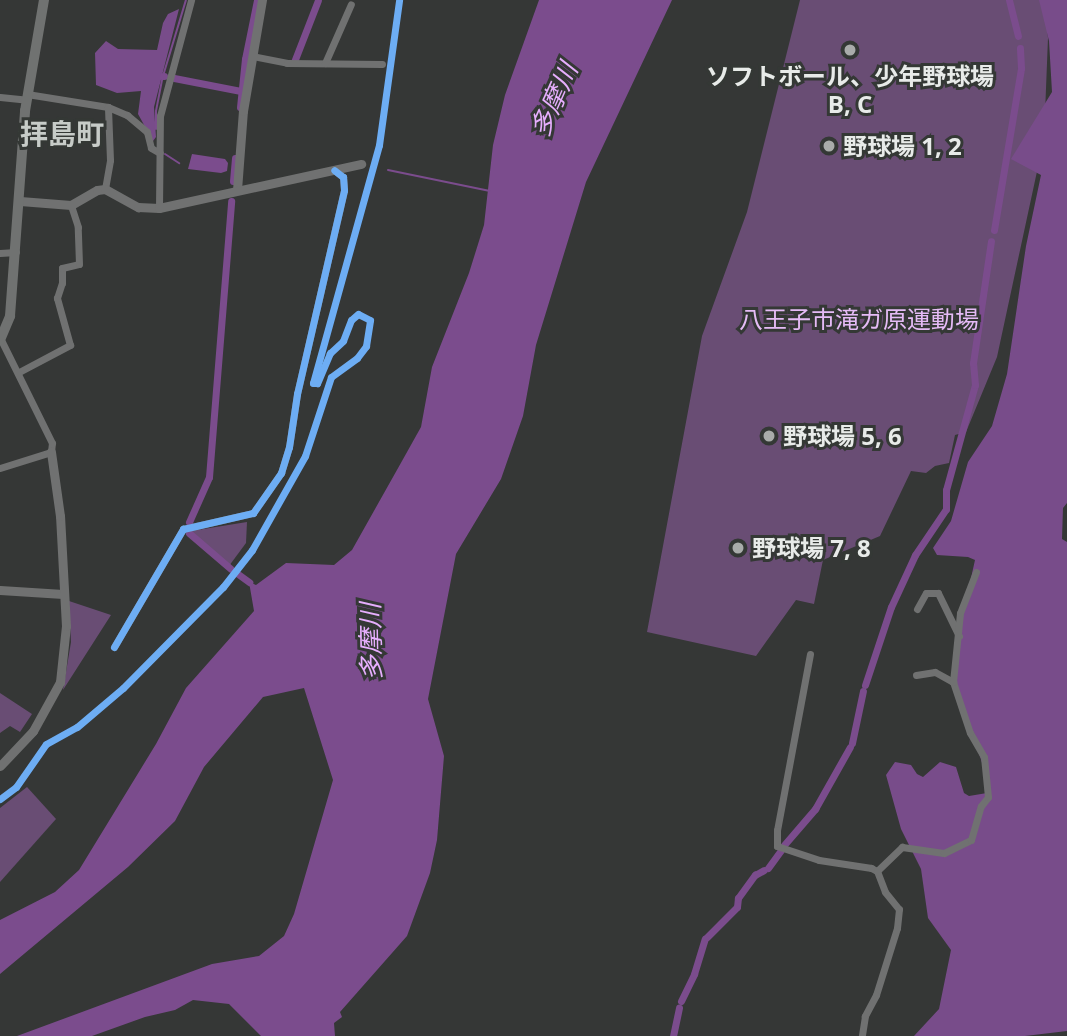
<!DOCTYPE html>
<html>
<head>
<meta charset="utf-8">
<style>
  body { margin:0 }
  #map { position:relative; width:1067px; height:1036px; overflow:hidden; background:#353736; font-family:"Open Sans","Noto Sans JP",sans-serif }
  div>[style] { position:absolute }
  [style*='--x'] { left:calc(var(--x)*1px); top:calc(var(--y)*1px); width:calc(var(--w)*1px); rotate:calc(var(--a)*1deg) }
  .green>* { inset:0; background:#694d74 }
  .forest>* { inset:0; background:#784c8a }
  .water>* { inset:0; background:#7b4c8d }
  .stream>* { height:2px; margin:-1px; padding:0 1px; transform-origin:1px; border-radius:1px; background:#7b4c8d }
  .canal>* { height:7px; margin:-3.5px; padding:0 3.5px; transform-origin:3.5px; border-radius:3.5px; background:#7b4c8d }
  .minor>* { height:7px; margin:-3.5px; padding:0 3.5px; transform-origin:3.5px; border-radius:3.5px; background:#707171 }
  .tertiary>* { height:9px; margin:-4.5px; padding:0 4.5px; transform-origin:4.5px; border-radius:4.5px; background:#707171 }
  .primary>* { height:10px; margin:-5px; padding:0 5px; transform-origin:5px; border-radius:5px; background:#707271 }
  .cycleway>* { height:7px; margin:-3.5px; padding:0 3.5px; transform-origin:3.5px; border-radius:3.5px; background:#6dadf4 }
  .dots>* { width:19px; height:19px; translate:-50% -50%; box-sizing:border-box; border:4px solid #343835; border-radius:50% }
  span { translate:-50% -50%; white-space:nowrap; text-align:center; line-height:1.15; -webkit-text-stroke:6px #343835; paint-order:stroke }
  .poi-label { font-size:24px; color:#e8ebe9; font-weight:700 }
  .left { translate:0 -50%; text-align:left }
  .park-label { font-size:24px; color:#e5bbf6 }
  .water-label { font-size:26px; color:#e6aefd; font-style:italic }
  .quarter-label { font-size:28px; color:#c7ccc8; font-weight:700 }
</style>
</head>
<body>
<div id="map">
  <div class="green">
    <i style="clip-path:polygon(800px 0,1044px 0,1048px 38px,1044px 139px,997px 357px,966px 432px,955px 435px,949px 463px,935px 466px,926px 473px,911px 471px,880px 536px,823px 560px,814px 604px,796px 600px,756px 656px,647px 632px,702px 336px,747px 212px)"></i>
    <i style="clip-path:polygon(247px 522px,246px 543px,229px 566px,191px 531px)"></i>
    <i style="clip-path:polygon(69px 601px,111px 615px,63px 690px,71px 642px)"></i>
    <i style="clip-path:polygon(0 693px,32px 714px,20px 732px,10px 726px,0 733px)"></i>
    <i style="clip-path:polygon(27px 787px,56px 819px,0 882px,0 808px)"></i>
  </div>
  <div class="forest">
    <i style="clip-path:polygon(1039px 0,1067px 0,1067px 503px,1063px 508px,1062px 539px,1067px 542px,1067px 1031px,1025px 1036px,914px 1036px,939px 1009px,951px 950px,928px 918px,921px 869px,901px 829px,886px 775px,895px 762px,911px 765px,917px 774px,923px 777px,940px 762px,956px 767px,964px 793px,969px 796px,987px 793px,987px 778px,955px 680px,963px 614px,975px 560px,968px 557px,937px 555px,933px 548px,951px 521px,968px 462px,992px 426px,1007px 374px,1026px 246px,1041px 175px,1011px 159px,1052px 92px,1049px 41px)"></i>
    <i style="clip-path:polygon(179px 9px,154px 107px,156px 137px,153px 141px,138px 114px,141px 91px,117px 93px,96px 85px,95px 53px,106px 41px,118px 49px,157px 50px,163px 23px,168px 14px)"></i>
  </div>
  <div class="water">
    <i style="clip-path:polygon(539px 0,672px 0,586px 182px,536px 345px,523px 416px,501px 479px,456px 554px,428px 699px,444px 756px,437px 840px,430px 873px,407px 936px,340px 1012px,342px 1017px,334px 1023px,335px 1036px,261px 1036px,229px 1004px,193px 1000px,175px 1010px,145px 1017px,92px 1036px,17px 1036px,212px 964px,259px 956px,284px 936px,294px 914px,333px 780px,304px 688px,263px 697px,204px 767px,175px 821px,128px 867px,0 974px,0 920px,55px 892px,79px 870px,156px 744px,186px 688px,254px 611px,249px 582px,256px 585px,286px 563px,334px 565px,352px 550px,402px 461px,421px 427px,432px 367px,469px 273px,484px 225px,493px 145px,505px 95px)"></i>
    <i style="clip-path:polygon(192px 154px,225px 159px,228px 163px,227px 171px,221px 173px,188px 169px)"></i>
  </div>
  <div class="stream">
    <i style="--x:156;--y:129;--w:18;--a:-90"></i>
    <i style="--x:156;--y:111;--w:36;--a:-79"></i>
    <i style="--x:163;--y:76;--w:79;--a:-73.2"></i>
    <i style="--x:165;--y:154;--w:17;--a:33"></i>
    <i style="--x:388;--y:170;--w:104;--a:11.6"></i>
  </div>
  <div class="canal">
    <i style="--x:1009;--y:0;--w:37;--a:76"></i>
    <i style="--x:294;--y:62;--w:66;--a:-68.8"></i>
    <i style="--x:163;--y:76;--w:1;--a:0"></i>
    <i style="--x:174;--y:78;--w:68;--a:11"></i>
    <i style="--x:240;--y:107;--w:48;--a:-84.1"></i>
    <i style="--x:245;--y:59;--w:60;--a:-78.5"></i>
    <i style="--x:233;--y:181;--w:23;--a:-85"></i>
    <i style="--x:994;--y:230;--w:164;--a:-80.5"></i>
    <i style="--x:1021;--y:68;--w:20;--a:-93"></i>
    <i style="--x:189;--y:522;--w:49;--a:-66"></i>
    <i style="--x:209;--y:477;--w:277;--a:-85.4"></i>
    <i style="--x:189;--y:533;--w:55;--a:40.6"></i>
    <i style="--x:238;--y:574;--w:14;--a:36"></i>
    <i style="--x:865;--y:685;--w:82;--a:-71.6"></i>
    <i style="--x:891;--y:607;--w:57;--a:-65.2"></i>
    <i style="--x:915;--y:555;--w:55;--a:-56"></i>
    <i style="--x:946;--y:509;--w:19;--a:-90"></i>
    <i style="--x:946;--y:490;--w:109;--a:-74.6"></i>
    <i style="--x:975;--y:385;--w:22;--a:-95"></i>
    <i style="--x:973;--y:363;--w:123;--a:-81.6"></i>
    <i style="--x:852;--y:743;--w:53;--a:-78.1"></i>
    <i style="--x:784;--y:845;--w:48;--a:-49.3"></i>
    <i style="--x:815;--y:809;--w:71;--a:-60.6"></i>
    <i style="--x:768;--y:868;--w:22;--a:-54"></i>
    <i style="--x:707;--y:937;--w:42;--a:-45"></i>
    <i style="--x:737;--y:907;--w:9;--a:-84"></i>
    <i style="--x:738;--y:898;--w:29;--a:-54"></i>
    <i style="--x:755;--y:875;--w:10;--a:-29"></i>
    <i style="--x:681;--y:1001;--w:30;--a:-64"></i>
    <i style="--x:694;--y:974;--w:37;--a:-73"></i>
    <i style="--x:673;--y:1036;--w:29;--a:-78"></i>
  </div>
  <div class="minor">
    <i style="--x:252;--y:56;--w:36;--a:11"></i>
    <i style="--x:287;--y:63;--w:95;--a:0.6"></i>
    <i style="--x:325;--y:63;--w:64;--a:-66.2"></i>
    <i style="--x:27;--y:94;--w:82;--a:9.1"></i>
    <i style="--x:108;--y:107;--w:21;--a:23"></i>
    <i style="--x:127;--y:115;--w:26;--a:40"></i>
    <i style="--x:147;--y:132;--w:16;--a:76"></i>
    <i style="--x:151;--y:148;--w:10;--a:29"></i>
    <i style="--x:0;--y:97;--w:27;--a:6"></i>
    <i style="--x:105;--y:189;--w:29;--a:-80"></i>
    <i style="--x:110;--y:160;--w:53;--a:-92.2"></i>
    <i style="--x:159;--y:208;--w:92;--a:-89.4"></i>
    <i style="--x:160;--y:116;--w:120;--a:-75"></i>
    <i style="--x:0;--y:253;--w:16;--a:-4"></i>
    <i style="--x:19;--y:372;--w:58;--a:-27.9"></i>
    <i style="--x:70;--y:345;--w:49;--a:-105.5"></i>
    <i style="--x:57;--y:298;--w:16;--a:-72"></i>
    <i style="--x:62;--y:283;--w:15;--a:-90"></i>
    <i style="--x:62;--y:268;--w:17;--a:-13"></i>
    <i style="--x:79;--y:264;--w:37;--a:-92"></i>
    <i style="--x:78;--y:227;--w:23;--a:-108"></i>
    <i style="--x:0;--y:468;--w:53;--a:-17.4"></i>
    <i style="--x:51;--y:452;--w:9;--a:-84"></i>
    <i style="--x:52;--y:443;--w:115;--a:-116.3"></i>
    <i style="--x:917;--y:609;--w:18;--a:-61"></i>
    <i style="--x:926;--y:593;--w:12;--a:0"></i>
    <i style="--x:938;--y:593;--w:48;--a:64"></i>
    <i style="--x:114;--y:647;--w:137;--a:-59.7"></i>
    <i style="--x:183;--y:529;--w:72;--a:-12.9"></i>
    <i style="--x:253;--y:513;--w:49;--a:-55"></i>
    <i style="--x:281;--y:473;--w:27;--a:-73"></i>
    <i style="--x:289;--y:447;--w:54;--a:-81.4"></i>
    <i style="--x:297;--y:394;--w:209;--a:-77"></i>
    <i style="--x:344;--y:190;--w:13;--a:-94"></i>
    <i style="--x:343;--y:177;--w:11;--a:-142"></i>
    <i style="--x:810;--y:654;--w:179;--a:100.6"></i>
    <i style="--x:777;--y:830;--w:16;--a:90"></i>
    <i style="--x:777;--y:846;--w:44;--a:18.4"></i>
    <i style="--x:819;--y:860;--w:53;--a:8.7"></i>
    <i style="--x:871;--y:868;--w:7;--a:27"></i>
    <i style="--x:877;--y:871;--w:22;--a:69"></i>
    <i style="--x:885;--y:892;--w:22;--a:51"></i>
    <i style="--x:899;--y:909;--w:19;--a:96"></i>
    <i style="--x:897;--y:928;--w:70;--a:107.4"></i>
    <i style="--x:876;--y:995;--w:24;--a:118"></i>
    <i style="--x:865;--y:1016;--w:20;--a:99"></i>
    <i style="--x:916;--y:675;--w:19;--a:-9"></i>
    <i style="--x:935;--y:672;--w:21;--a:29"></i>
    <i style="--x:877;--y:871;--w:35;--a:-44"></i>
    <i style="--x:902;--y:847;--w:42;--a:8.1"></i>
    <i style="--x:944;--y:853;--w:30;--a:-26"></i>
    <i style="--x:971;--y:840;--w:35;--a:-74"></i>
    <i style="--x:981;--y:806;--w:11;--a:-52"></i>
    <i style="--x:988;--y:797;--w:40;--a:-95.7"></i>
    <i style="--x:984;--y:757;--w:28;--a:-120"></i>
    <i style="--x:970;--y:733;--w:54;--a:-108.4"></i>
    <i style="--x:953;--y:682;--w:69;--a:-84.2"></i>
    <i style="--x:960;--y:613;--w:44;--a:-68.7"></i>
  </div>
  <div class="tertiary">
    <i style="--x:237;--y:190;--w:79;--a:-85.7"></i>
    <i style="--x:243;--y:111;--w:113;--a:-80.3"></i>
    <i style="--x:20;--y:201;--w:51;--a:4.5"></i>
    <i style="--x:71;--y:205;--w:30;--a:-30"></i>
    <i style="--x:97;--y:190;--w:8;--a:-7"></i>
    <i style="--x:105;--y:189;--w:38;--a:29"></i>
    <i style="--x:138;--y:207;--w:21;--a:3"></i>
    <i style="--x:159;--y:208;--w:207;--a:-12.3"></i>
    <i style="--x:0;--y:590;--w:63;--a:3.6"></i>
    <i style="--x:0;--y:766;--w:48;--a:-46.7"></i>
    <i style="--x:33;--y:731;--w:56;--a:-61.1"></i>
    <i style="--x:60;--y:682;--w:56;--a:-83.9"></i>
    <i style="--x:66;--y:626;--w:110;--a:-93.1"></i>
    <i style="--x:60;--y:516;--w:65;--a:-98"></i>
  </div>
  <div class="primary">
    <i style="--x:0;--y:340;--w:26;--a:-67"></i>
    <i style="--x:10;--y:316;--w:206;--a:-85.8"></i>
    <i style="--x:25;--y:111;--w:113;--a:-80.3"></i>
  </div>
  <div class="cycleway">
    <i style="--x:114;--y:647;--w:137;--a:-59.7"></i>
    <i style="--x:183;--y:529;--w:72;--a:-12.9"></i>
    <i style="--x:253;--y:513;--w:49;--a:-55"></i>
    <i style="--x:281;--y:473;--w:27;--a:-73"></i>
    <i style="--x:289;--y:447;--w:54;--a:-81.4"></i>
    <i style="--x:297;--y:394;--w:209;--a:-77"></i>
    <i style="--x:344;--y:190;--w:13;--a:-94"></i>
    <i style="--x:343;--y:177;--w:11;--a:-142"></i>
    <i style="--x:0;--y:799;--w:20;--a:-37"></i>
    <i style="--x:16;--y:787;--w:52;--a:-55.1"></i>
    <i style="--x:46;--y:744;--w:35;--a:-29"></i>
    <i style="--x:77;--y:727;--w:60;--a:-40.3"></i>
    <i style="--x:123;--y:688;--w:142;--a:-45.3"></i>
    <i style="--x:223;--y:587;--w:47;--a:-51.9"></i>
    <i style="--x:252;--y:550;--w:108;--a:-60.6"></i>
    <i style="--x:305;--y:456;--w:83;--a:-71.8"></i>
    <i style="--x:331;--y:377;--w:32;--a:-36"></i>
    <i style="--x:357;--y:358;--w:15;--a:-53"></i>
    <i style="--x:366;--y:346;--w:26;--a:-81"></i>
    <i style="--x:370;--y:320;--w:13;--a:-153"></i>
    <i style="--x:358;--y:314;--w:9;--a:139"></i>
    <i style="--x:351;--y:320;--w:22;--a:111"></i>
    <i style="--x:343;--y:341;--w:18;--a:137"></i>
    <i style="--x:330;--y:353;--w:33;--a:113"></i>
    <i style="--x:317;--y:383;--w:4;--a:180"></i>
    <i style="--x:313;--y:383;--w:247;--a:-74.5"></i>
    <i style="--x:379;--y:145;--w:146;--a:-82.1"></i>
  </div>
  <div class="dots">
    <i style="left:850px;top:50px;background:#a9acaa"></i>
    <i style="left:829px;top:146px;background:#a9acaa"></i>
    <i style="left:769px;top:436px;background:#a9acaa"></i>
    <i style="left:738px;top:548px;background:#a9acaa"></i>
  </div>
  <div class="poi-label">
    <span style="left:850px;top:90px">ソフトボール、少年野球場<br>B, C</span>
    <span class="left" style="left:843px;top:146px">野球場 1, 2</span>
    <span class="left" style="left:783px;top:436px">野球場 5, 6</span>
    <span class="left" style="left:752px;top:548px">野球場 7, 8</span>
  </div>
  <div class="park-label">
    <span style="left:859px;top:319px">八王子市滝ガ原運動場</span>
  </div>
  <div class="water-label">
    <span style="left:554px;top:100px;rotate:-66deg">多摩川</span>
    <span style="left:371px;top:642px;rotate:-91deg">多摩川</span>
  </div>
  <div class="quarter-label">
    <span style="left:62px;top:133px">拝島町</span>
  </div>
</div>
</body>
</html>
